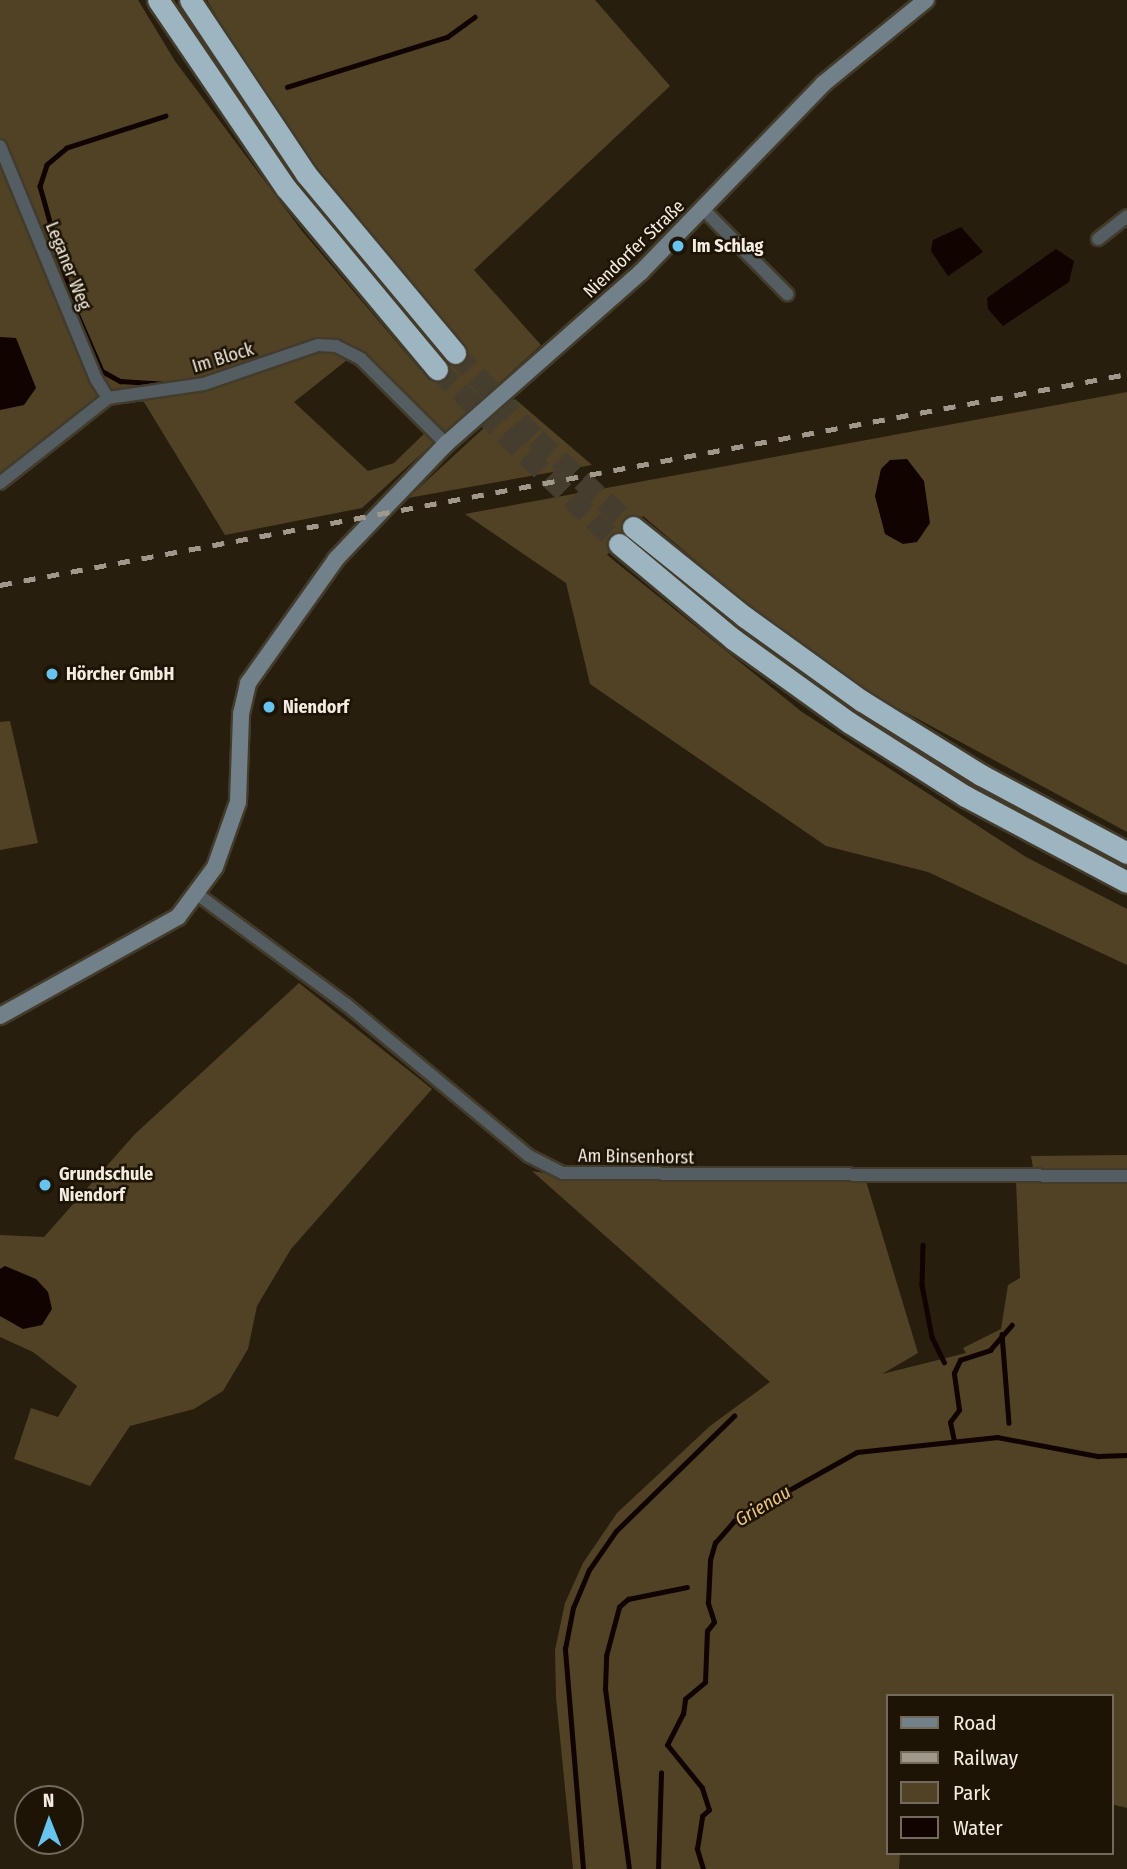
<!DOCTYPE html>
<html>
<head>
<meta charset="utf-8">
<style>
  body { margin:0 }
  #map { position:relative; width:1127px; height:1869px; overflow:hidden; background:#271e0d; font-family:"Fira Sans Condensed",sans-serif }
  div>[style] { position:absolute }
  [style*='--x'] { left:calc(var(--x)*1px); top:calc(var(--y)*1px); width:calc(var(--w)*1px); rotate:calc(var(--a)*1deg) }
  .green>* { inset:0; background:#514226 }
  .water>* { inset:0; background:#100300 }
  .stream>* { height:4.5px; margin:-2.25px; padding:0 2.25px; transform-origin:2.25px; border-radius:2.25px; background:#100300 }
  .motorway-tunnel>* { height:21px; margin-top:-10.5px; transform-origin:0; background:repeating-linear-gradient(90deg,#453d2d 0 21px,transparent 0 31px) }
  .roads { filter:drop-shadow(2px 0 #433b2b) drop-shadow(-2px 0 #433b2b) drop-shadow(0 2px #433b2b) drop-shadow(0 -2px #433b2b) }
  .minor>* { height:12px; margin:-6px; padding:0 6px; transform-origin:6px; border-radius:6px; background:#545e62 }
  .secondary>* { height:16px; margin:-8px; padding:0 8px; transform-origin:8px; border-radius:8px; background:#728189 }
  .motorway>* { height:21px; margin:-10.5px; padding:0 10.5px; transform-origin:10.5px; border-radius:10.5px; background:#9db5c1 }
  .rail>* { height:4.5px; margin-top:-2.25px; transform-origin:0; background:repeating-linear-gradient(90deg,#a0998b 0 12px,transparent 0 24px) }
  .dots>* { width:19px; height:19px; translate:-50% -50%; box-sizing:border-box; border:4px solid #1d1405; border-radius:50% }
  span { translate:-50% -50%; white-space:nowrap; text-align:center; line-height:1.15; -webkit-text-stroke:5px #1d1405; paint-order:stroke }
  .poi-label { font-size:18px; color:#f2ece1; font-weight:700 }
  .left { translate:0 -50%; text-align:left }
  .street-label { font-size:18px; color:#f2ece1 }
  .water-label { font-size:19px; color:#ecc47d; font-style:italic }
  .legend { position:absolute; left:886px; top:1694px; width:228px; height:161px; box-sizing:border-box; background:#1d1405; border:2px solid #726a5d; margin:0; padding:9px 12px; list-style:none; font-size:21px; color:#f2ece1 }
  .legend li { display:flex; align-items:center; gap:14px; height:35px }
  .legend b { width:35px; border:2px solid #726a5d }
  .north { position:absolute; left:14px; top:1785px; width:70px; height:70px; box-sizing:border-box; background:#1d1405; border:2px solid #726a5d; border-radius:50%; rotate:359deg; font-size:19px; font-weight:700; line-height:28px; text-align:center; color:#f2ece1 }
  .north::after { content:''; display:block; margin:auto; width:24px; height:32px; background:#66c4ef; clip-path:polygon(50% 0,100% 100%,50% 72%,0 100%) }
</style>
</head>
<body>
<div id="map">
  <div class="green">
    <i style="clip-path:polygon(evenodd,0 0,138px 0,175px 61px,302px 231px,429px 380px,466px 346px,299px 151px,207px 0,595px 0,670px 86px,474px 270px,541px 345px,362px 508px,225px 535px,144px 402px,124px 399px,86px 407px,0 477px,0 0,361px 349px,435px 423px,394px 463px,368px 471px,294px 402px,361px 349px)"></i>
    <i style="clip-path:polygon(1127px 392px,1127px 832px,870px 693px,753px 609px,643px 516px,607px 555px,802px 712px,1026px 857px,1127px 909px,1127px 965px,928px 872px,826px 846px,590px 684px,566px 583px,465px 514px)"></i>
    <i style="clip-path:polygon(515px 399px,592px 465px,408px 498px)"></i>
    <i style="clip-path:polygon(10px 721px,38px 843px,0 850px,0 722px)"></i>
    <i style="clip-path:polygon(299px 983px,432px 1089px,291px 1249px,257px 1306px,248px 1349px,223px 1391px,194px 1409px,130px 1426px,90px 1486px,14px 1459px,31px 1408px,58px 1417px,77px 1386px,33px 1352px,0 1337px,0 1235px,44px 1237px,135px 1134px)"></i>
    <i style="clip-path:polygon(1127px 1155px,1127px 1808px,1111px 1804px,1111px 1696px,887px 1696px,887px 1853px,900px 1853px,899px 1869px,573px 1869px,556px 1697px,555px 1650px,565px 1603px,583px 1563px,617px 1513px,710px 1426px,770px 1382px,532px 1171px,579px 1179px,866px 1181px,918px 1353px,882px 1374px,966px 1353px,963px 1348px,1001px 1329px,1008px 1285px,1020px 1278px,1016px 1180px,1035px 1180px,1031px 1156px)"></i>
  </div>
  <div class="water">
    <i style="clip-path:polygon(961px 227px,983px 252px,948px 276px,931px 251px,933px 240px)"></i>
    <i style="clip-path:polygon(1056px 249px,1074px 261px,1069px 282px,1003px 326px,988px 309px,987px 298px)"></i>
    <i style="clip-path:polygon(0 337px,16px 338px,36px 388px,24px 405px,0 410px)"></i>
    <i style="clip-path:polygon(907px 459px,924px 481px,930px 523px,917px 542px,903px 544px,885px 534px,875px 496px,881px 469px,890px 460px)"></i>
    <i style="clip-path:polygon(5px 1266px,36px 1279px,48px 1292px,52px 1309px,42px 1325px,23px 1329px,0 1316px,0 1269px)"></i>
  </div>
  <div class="stream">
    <i style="--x:287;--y:87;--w:168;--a:-17.4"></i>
    <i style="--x:447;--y:37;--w:34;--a:-36"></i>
    <i style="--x:166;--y:116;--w:104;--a:162.1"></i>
    <i style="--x:67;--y:148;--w:26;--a:140"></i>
    <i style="--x:47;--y:165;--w:22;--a:108"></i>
    <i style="--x:40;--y:186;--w:123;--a:74.4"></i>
    <i style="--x:73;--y:304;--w:73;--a:66.6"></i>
    <i style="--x:102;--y:371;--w:21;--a:29"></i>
    <i style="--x:120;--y:381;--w:47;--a:3.7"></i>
    <i style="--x:923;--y:1245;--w:40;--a:91.4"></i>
    <i style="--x:922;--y:1285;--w:53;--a:79.1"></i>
    <i style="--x:932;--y:1337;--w:28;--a:64"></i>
    <i style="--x:1002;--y:1334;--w:89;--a:85.5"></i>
    <i style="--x:954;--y:1441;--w:19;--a:-102"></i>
    <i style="--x:950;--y:1422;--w:15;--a:-53"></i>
    <i style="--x:959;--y:1410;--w:37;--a:-98"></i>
    <i style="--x:954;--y:1373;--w:14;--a:-65"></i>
    <i style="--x:960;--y:1360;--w:32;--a:-18"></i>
    <i style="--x:990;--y:1350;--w:33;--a:-49"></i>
    <i style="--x:583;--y:1869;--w:221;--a:-94.7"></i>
    <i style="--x:565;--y:1649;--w:42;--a:-79"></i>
    <i style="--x:573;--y:1608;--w:41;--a:-67.2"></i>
    <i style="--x:589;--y:1570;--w:47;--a:-55.3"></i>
    <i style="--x:616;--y:1531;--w:165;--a:-44.3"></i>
    <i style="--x:629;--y:1869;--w:182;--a:-97.6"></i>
    <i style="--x:605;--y:1689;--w:33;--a:-88"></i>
    <i style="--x:606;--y:1656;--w:51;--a:-75.1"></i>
    <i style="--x:619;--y:1607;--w:12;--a:-42"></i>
    <i style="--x:628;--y:1599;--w:60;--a:-11.5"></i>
    <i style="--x:658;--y:1869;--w:96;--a:-88.2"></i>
    <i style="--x:703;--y:1869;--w:21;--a:-107"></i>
    <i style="--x:697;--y:1849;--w:33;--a:-81"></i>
    <i style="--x:702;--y:1816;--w:9;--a:-41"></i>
    <i style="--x:709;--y:1810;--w:23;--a:-108"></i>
    <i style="--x:702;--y:1788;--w:55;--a:-129.1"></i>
    <i style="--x:667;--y:1745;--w:35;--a:-63"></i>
    <i style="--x:683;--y:1714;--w:15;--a:-82"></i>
    <i style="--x:685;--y:1699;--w:26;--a:-40"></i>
    <i style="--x:705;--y:1682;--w:51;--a:-87.8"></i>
    <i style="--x:707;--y:1631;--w:11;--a:-52"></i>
    <i style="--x:714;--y:1622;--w:20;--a:-108"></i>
    <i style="--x:708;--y:1603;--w:43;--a:-87.3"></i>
    <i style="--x:710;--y:1560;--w:18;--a:-74"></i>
    <i style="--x:715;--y:1543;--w:29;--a:-49"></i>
    <i style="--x:734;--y:1521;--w:141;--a:-29.3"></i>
    <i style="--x:857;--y:1452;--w:141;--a:-6.1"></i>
    <i style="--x:997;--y:1437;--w:103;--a:10.7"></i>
    <i style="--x:1098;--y:1456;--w:29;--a:-2"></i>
  </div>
  <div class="motorway-tunnel">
    <i style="--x:455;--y:353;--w:117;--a:46.4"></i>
    <i style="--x:536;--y:438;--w:132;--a:42.5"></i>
    <i style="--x:437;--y:369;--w:252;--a:43.9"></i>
  </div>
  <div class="roads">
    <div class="minor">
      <i style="--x:0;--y:146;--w:252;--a:67.6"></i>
      <i style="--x:96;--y:379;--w:22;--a:58"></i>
      <i style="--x:703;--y:209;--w:120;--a:45.3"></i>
      <i style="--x:1098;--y:239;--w:37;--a:-38"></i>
      <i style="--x:0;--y:483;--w:137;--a:-38.2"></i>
      <i style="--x:108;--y:398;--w:97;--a:-8.3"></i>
      <i style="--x:204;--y:384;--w:120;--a:-18.9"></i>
      <i style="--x:318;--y:345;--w:18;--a:3"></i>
      <i style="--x:336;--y:346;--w:28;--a:27"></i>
      <i style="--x:361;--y:359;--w:120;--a:45"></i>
      <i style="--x:197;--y:894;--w:187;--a:36.5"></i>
      <i style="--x:347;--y:1005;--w:236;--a:39.7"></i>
      <i style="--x:529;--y:1156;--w:38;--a:27"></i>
      <i style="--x:563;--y:1173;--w:564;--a:0.3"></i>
    </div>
    <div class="secondary">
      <i style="--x:0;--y:1016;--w:204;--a:-29.1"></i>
      <i style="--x:178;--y:917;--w:62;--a:-53.5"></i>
      <i style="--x:215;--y:867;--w:69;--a:-70.5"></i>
      <i style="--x:238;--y:802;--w:88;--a:-88"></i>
      <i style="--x:241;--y:714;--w:32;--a:-77"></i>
      <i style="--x:248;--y:683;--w:152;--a:-54.6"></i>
      <i style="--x:336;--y:559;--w:159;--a:-46.3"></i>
      <i style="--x:446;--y:444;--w:260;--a:-41.4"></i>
      <i style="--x:641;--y:272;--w:262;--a:-45.9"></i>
      <i style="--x:823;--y:84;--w:133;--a:-39.2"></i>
    </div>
    <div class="motorway">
      <i style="--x:158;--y:0;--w:227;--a:55.8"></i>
      <i style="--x:286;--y:188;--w:236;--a:50.2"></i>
      <i style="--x:190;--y:0;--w:209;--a:56.3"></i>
      <i style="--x:306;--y:174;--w:233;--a:50.2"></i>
      <i style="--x:633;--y:527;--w:144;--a:38.8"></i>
      <i style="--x:745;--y:617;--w:144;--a:35.7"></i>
      <i style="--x:862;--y:701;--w:140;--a:31.9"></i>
      <i style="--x:981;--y:775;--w:166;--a:28.1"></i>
      <i style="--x:619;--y:544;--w:148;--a:39.8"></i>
      <i style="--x:733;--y:639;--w:144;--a:35.7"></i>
      <i style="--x:850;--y:723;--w:136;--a:32.4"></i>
      <i style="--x:965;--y:796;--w:183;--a:28"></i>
    </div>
  </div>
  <div class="rail">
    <i style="--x:0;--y:585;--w:1147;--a:-10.6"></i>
  </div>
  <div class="dots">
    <i style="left:678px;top:246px;background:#66c4ef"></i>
    <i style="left:52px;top:674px;background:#66c4ef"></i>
    <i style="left:269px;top:707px;background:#66c4ef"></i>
    <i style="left:45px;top:1185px;background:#66c4ef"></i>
  </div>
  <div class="poi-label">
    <span class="left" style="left:692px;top:246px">Im Schlag</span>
    <span class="left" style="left:66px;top:674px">Hörcher GmbH</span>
    <span class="left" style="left:283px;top:707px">Niendorf</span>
    <span class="left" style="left:59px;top:1185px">Grundschule<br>Niendorf</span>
  </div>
  <div class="street-label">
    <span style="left:634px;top:249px;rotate:-44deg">Niendorfer Straße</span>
    <span style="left:68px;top:266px;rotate:68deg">Leganer Weg</span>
    <span style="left:223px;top:358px;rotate:-17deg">Im Block</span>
    <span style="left:636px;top:1157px;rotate:1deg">Am Binsenhorst</span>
  </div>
  <div class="water-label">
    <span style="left:763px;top:1506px;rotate:-31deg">Grienau</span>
  </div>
  <ul class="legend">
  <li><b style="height:9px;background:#728189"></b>Road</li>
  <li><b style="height:9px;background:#a0998b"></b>Railway</li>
  <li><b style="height:19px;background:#514226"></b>Park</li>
  <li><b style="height:19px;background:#100300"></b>Water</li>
  </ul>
  <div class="north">N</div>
</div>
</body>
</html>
